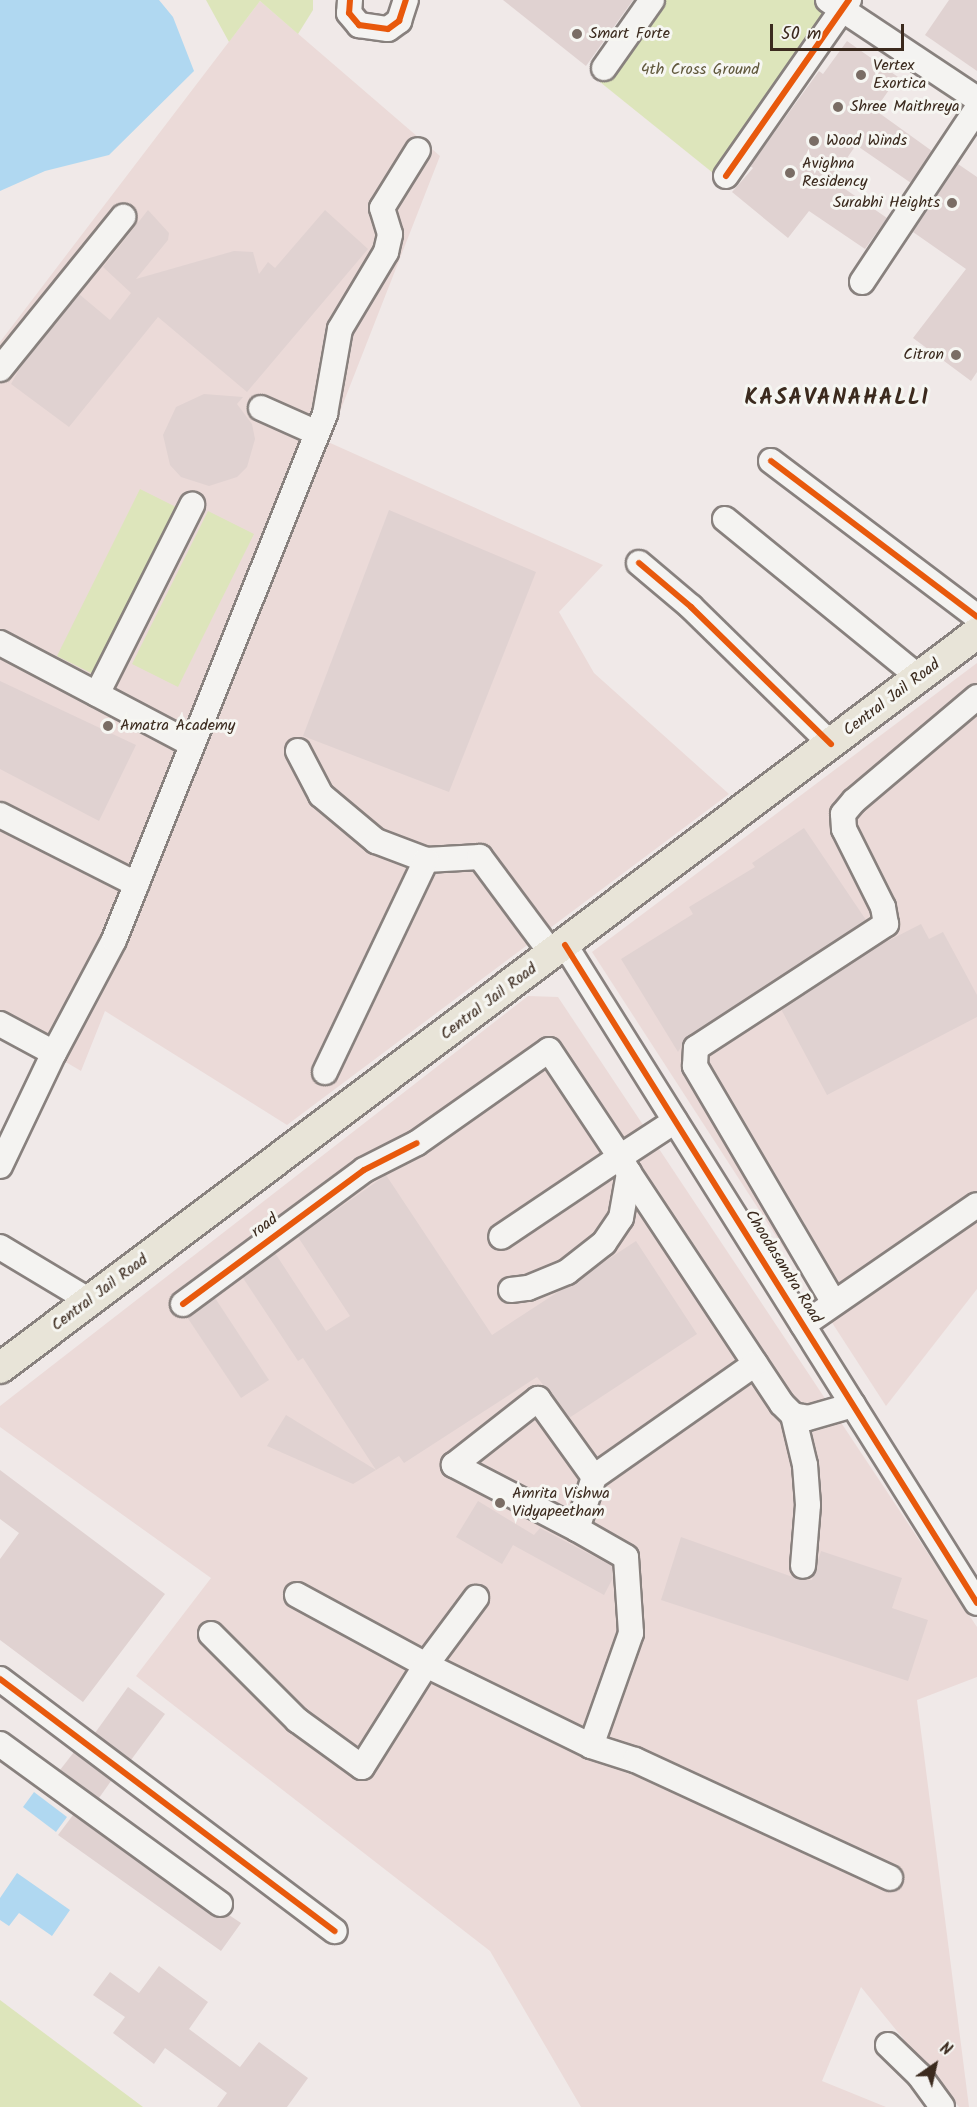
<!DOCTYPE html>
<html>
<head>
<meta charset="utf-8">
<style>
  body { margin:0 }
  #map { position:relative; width:977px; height:2107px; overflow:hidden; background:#f0e9e8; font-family:Kalam,sans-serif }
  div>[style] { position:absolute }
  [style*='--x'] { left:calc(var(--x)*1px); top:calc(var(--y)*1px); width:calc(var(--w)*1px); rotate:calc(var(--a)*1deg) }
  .built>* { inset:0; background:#ebdad8 }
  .green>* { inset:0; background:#dde5bb }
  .water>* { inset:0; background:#b0d8f1 }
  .building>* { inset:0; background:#e0d2d1 }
  .roads { filter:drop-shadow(2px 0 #88817e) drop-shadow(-2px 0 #88817e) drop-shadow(0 2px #88817e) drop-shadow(0 -2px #88817e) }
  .minor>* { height:24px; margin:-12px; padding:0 12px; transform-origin:12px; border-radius:12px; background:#f4f3f1 }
  .major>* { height:30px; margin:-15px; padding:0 15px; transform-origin:15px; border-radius:15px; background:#e8e4d8 }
  .cycleway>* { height:6px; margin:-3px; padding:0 3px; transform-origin:3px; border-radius:3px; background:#e8590c }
  .dots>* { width:16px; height:16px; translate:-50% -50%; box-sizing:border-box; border:3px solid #f6f6f2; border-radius:50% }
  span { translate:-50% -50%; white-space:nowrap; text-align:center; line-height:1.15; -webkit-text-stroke:6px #f6f6f2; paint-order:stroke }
  .poi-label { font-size:16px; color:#3b2a1e }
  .left { translate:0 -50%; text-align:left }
  .right { translate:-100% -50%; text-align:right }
  .park-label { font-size:16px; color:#60583c }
  .street-label { font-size:16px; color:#3b2a1e }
  .district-label { font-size:22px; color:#3b2a1e; font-weight:700; letter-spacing:1.5px }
  .north { position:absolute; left:905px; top:2035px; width:60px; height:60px; -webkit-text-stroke:4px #f6f6f2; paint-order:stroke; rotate:34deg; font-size:16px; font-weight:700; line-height:24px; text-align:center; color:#3b2a1e }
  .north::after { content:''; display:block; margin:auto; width:21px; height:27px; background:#3b2a1e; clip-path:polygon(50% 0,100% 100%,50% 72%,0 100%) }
  .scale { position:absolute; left:770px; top:24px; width:134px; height:27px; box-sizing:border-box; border:3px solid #3b2a1e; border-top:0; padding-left:8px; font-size:18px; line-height:21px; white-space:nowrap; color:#3b2a1e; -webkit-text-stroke:4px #f6f6f2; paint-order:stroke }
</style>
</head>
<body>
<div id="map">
  <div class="built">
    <i style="clip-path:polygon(260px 1px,440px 156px,328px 442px,603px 565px,559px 612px,594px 673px,729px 794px,287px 1125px,105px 1011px,81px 1071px,0 1023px,0 342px)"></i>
    <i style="clip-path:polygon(977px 663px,977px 1289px,886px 1406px,592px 952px)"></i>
    <i style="clip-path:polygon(528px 996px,558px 997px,977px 1627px,977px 1677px,917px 1700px,969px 2107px,959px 2107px,861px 1987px,822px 2081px,886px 2107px,581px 2107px,490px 1951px,136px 1676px,211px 1578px,0 1427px,0 1406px)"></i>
  </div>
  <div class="green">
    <i style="clip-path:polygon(206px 0,313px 0,313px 10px,298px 34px,260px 1px,229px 42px)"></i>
    <i style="clip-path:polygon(658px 0,817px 0,831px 10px,713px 173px,600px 82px)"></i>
    <i style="clip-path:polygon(140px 489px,184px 511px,101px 678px,57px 656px)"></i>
    <i style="clip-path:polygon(208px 511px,254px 534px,178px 687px,132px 664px)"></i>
    <i style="clip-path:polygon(0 2000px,143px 2107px,0 2107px)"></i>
  </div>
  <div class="water">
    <i style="clip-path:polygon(0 0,159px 0,173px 17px,194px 71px,109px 155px,45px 171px,0 191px)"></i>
    <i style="clip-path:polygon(34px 1792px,67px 1817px,56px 1832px,23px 1807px)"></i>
    <i style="clip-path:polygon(17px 1873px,70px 1910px,52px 1936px,19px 1913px,9px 1926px,0 1920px,0 1898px)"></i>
  </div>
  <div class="building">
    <i style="clip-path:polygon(503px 0,633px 0,586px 66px)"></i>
    <i style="clip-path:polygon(949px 0,977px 0,977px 71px,925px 35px)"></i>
    <i style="clip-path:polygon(847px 41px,898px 77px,875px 110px,932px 151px,911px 183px,856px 145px,832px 180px,887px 218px,865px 249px,809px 211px,788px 238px,732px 192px,753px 168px,750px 166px,819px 71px,823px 74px)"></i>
    <i style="clip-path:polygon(958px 164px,977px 177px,977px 372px,971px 381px,913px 338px,966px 269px,913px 232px)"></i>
    <i style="clip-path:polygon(148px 210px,169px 233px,168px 240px,136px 279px,234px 251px,253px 252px,259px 274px,268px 262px,275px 268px,325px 210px,368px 249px,247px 392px,158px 317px,69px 427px,11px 384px,21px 366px,79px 294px,110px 320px,131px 293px,103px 267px)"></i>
    <i style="clip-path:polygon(204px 394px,243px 397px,237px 404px,252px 424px,255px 439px,247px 467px,237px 477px,209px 486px,181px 477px,170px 465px,163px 435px,176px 407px)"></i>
    <i style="clip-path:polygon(389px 510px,536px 572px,449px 792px,303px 736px)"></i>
    <i style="clip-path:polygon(0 681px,136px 745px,99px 821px,0 769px)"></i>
    <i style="clip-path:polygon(804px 828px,866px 920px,688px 1036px,678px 1052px,621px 959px,693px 914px,689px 907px,755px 867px,752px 863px)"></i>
    <i style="clip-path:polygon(921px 924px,929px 939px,943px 932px,977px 995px,977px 1017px,827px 1095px,781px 1009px,882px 944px)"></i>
    <i style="clip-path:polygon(386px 1175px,492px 1335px,636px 1241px,697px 1334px,569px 1418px,537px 1377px,404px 1463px,399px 1456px,376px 1470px,303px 1358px,298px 1361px,243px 1278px,275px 1253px,326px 1331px,350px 1316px,298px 1237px)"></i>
    <i style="clip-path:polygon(215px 1298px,269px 1380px,241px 1398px,187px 1317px)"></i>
    <i style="clip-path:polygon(286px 1415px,376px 1470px,353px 1484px,267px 1446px)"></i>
    <i style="clip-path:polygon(0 1470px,165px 1594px,83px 1702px,0 1640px,0 1559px,19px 1533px,0 1519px)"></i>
    <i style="clip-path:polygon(478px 1501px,534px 1535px,540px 1528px,612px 1566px,613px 1578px,604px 1595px,513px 1545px,502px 1564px,456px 1537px)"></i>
    <i style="clip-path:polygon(681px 1537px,801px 1580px,812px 1580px,821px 1551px,902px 1578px,892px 1608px,928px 1620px,908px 1681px,661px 1600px)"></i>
    <i style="clip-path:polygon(128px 1687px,165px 1714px,131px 1760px,95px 1733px)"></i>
    <i style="clip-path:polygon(74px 1752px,111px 1781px,99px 1798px,60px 1770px)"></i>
    <i style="clip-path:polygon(73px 1815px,212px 1916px,219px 1918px,229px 1915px,241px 1923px,221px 1951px,58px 1835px)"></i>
    <i style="clip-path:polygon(159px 1966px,208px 2002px,189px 2029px,240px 2067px,259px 2042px,308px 2078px,287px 2107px,217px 2107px,227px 2093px,165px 2048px,154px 2064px,113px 2033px,125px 2017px,93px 1995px,110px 1972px,139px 1993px)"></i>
  </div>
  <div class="roads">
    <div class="minor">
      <i style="--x:350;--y:0;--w:13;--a:94"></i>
      <i style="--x:349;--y:13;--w:16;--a:50"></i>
      <i style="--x:359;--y:25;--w:29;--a:8"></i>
      <i style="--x:388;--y:29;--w:14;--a:-36"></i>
      <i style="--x:399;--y:21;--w:22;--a:-72"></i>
      <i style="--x:828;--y:0;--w:179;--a:33.6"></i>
      <i style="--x:604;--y:68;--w:83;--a:-54.8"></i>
      <i style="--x:726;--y:176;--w:215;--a:-55.1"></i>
      <i style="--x:862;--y:282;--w:208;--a:-56.4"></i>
      <i style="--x:0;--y:369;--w:196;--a:-51"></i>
      <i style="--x:261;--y:408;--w:61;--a:24.1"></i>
      <i style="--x:771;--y:461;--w:258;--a:37.1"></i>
      <i style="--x:725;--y:519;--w:250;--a:39.2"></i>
      <i style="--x:639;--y:563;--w:68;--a:40.2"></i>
      <i style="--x:691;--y:607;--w:196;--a:44.4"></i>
      <i style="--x:0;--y:643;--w:215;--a:27.8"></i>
      <i style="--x:97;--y:694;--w:212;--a:-63.3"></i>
      <i style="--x:298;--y:751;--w:50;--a:62.4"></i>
      <i style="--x:321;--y:795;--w:72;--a:39.9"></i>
      <i style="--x:376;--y:841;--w:53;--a:20.8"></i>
      <i style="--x:426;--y:860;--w:54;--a:-3.2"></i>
      <i style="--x:480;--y:857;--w:121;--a:53.4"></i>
      <i style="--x:0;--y:815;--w:153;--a:26.9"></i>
      <i style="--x:565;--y:945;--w:776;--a:57.95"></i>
      <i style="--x:0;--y:1024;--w:61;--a:28.2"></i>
      <i style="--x:325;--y:1072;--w:235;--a:-64.5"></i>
      <i style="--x:675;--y:1121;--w:66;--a:146.8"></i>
      <i style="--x:620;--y:1157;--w:18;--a:61"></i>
      <i style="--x:629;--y:1173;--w:277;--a:56.5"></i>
      <i style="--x:782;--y:1404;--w:16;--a:45"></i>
      <i style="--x:793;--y:1415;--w:15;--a:11"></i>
      <i style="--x:808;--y:1418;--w:47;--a:-16.1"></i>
      <i style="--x:0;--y:1166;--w:125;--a:-64.5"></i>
      <i style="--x:54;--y:1053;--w:128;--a:-62"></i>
      <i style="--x:114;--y:940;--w:567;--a:-68.14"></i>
      <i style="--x:325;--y:414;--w:86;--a:-80"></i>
      <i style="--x:340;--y:329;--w:90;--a:-59.1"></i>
      <i style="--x:386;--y:252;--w:18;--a:-77"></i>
      <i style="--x:390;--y:234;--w:27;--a:-107"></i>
      <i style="--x:382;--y:208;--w:68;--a:-58.2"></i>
      <i style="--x:0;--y:1247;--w:105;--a:31"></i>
      <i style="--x:511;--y:1290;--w:17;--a:-7"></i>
      <i style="--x:528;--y:1288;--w:42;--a:-22.3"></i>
      <i style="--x:567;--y:1272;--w:47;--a:-38.1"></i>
      <i style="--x:604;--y:1243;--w:30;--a:-56"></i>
      <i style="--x:621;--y:1218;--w:46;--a:-79.9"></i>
      <i style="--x:834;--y:1303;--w:275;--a:-120.4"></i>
      <i style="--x:695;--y:1066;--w:18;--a:-87"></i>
      <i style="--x:696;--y:1048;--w:227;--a:-33.1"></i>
      <i style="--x:886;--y:924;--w:17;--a:-100"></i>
      <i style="--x:883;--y:907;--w:87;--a:-116.6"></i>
      <i style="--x:844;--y:829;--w:15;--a:-94"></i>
      <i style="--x:843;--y:814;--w:17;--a:-50"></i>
      <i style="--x:854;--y:801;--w:161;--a:-40.2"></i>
      <i style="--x:183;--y:1304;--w:225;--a:-36.5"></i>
      <i style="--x:364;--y:1170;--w:59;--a:-27"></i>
      <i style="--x:417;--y:1143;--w:161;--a:-35.2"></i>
      <i style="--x:549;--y:1050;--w:128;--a:56.4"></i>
      <i style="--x:620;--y:1157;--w:143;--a:146.1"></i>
      <i style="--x:803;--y:1325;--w:211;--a:-34.6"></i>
      <i style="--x:793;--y:1415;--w:51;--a:76.5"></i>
      <i style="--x:805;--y:1465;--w:40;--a:85.7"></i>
      <i style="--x:808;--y:1505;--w:61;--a:94.7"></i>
      <i style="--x:577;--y:1529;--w:139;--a:-152.5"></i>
      <i style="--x:454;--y:1465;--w:107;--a:-38.2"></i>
      <i style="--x:538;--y:1399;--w:96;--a:54.3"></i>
      <i style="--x:297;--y:1595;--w:147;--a:28.5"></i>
      <i style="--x:426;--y:1665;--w:84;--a:-53.3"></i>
      <i style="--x:211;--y:1634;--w:122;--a:45"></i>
      <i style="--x:297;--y:1720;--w:80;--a:35.9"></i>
      <i style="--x:362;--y:1767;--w:120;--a:-57.9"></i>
      <i style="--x:426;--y:1665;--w:184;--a:26.1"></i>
      <i style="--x:591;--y:1746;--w:120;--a:-70.5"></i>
      <i style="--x:631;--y:1633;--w:76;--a:-93.8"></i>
      <i style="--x:626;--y:1557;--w:56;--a:-150.3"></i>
      <i style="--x:577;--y:1529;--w:55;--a:-71.9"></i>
      <i style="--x:594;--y:1477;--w:197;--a:-35.1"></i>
      <i style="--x:0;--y:1679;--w:419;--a:37"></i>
      <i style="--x:0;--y:1744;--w:272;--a:36"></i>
      <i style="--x:591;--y:1746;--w:46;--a:17.7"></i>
      <i style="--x:635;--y:1760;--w:281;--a:24.8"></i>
      <i style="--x:888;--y:2045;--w:43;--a:44.1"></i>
      <i style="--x:919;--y:2075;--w:39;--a:54"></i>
    </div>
    <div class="major">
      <i style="--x:0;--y:1368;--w:1223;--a:-36.95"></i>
    </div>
  </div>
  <div class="cycleway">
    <i style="--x:350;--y:0;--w:13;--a:94"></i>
    <i style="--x:349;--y:13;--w:16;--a:50"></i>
    <i style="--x:359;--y:25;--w:29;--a:8"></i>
    <i style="--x:388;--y:29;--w:14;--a:-36"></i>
    <i style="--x:399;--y:21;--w:22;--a:-72"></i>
    <i style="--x:726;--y:176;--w:215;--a:-55.1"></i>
    <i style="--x:771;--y:461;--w:258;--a:37.1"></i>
    <i style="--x:639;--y:563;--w:68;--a:40.2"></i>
    <i style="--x:691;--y:607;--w:196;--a:44.4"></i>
    <i style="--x:565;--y:945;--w:776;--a:57.95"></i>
    <i style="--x:183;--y:1304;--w:225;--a:-36.5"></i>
    <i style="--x:364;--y:1170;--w:59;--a:-27"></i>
    <i style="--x:0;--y:1679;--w:419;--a:37"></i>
  </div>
  <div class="dots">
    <i style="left:577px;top:34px;background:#7a6d65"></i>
    <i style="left:861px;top:75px;background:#7a6d65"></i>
    <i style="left:838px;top:107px;background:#7a6d65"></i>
    <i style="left:814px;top:141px;background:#7a6d65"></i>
    <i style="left:790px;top:173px;background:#7a6d65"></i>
    <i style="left:952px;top:203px;background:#7a6d65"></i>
    <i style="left:956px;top:355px;background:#7a6d65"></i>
    <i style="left:108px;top:726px;background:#7a6d65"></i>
    <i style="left:500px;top:1503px;background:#7a6d65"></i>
  </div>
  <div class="poi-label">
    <span class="left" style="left:589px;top:34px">Smart Forte</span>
    <span class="left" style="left:873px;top:75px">Vertex<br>Exortica</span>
    <span class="left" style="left:850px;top:107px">Shree Maithreya</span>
    <span class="left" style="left:826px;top:141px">Wood Winds</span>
    <span class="left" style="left:802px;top:173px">Avighna<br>Residency</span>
    <span class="right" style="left:940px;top:203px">Surabhi Heights</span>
    <span class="right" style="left:944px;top:355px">Citron</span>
    <span class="left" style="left:120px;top:726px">Amatra Academy</span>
    <span class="left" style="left:512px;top:1503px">Amrita Vishwa<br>Vidyapeetham</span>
  </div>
  <div class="park-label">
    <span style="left:700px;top:70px">4th Cross Ground</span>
  </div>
  <div class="street-label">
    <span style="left:892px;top:698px;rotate:-37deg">Central Jail Road</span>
    <span style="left:489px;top:1002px;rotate:-37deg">Central Jail Road</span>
    <span style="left:265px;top:1226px;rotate:-36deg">road</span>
    <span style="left:783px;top:1267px;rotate:58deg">Choodasandra Road</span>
    <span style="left:100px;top:1293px;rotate:-37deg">Central Jail Road</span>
  </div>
  <div class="district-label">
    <span style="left:837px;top:399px">KASAVANAHALLI</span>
  </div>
  <div class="north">N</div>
  <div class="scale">50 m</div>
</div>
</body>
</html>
